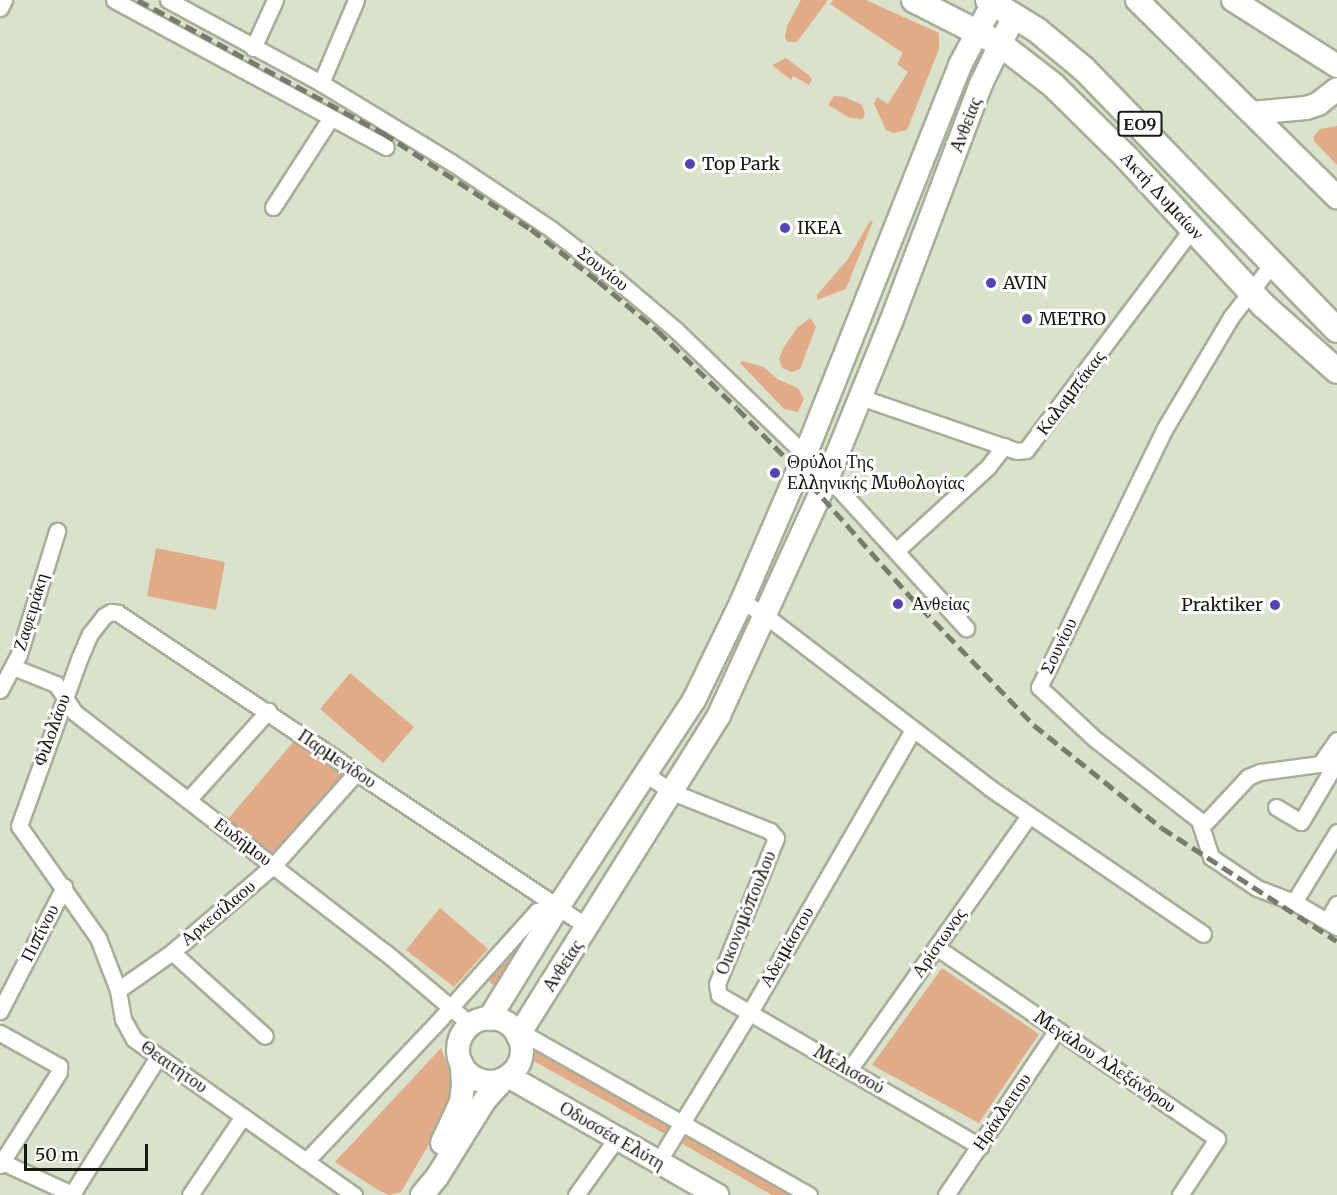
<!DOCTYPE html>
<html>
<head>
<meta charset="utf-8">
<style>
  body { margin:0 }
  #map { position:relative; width:1337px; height:1195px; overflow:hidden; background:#dbe2cb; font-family:Merriweather,serif }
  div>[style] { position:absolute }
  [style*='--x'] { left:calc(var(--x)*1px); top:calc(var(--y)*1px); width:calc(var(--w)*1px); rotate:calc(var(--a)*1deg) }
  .green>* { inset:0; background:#e1ab87 }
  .roads { filter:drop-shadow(2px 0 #a7ae98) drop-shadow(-2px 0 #a7ae98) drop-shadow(0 2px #a7ae98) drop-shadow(0 -2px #a7ae98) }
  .minor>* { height:15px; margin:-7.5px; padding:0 7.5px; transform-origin:7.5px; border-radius:7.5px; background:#fff }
  .secondary>* { height:22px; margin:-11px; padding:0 11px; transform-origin:11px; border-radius:11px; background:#fff }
  .secondary>.ring { margin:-11px; padding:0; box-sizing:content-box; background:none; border:22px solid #fff; border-radius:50% }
  .primary>* { height:24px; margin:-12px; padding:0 12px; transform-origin:12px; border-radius:12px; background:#fff }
  .rail>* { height:4.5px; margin-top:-2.25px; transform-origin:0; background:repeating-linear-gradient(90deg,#767b6b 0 12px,transparent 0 18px) }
  .dots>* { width:16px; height:16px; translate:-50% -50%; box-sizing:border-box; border:3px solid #fff; border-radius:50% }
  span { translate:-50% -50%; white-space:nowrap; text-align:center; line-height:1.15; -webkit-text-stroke:6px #fff; paint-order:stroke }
  .shield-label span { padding:2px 4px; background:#fff; border:2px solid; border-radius:4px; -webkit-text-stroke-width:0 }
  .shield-label { font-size:16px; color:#171a11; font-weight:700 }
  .street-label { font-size:18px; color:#171a11 }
  .poi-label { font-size:18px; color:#171a11 }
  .left { translate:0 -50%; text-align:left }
  .right { translate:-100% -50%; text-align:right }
  .scale { position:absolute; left:24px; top:1144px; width:124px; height:27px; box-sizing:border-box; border:3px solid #171a11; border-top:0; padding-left:8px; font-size:18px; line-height:21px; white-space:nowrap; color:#171a11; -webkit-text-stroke:4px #fff; paint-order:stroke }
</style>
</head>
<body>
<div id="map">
  <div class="green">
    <i style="clip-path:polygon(801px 0,828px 0,797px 42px,788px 42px,785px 38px,787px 26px)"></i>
    <i style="clip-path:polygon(833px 0,866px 0,939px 33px,939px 49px,907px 130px,893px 133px,886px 130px,874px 104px,877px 97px,888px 104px,908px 72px,897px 64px,903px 53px,830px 4px)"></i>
    <i style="clip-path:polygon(786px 58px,810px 76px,812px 80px,809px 85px,793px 76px,791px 80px,772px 65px)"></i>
    <i style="clip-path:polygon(834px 96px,845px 97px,862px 105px,865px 114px,863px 119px,850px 118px,828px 105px)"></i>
    <i style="clip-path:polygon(1337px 126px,1337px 165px,1314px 141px,1314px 136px,1320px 129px)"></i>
    <i style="clip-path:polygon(870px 221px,873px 221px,846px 289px,817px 300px,817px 295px,848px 259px)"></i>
    <i style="clip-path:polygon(810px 318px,816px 327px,800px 369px,792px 372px,782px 368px,779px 359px,784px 347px,797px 328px)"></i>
    <i style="clip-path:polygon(742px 361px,764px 367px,777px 379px,798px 388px,804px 399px,798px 412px,784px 409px,740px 363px)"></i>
    <i style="clip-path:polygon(156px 548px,225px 562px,216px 610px,147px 596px)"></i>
    <i style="clip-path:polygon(350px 673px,414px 727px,383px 763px,320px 709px)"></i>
    <i style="clip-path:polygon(300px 734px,357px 772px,274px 865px,222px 826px)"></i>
    <i style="clip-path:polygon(440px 908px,488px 949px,454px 987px,406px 950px)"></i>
    <i style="clip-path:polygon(537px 922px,496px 988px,487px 979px)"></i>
    <i style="clip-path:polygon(942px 968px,1039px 1034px,979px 1123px,872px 1065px)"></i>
    <i style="clip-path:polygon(441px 1048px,453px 1081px,452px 1105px,401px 1192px,389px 1195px,378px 1190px,335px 1162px)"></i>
    <i style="clip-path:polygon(535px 1049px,671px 1125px,665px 1134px,532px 1060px)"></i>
    <i style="clip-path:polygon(686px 1133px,793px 1195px,772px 1195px,681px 1143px)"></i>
  </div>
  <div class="roads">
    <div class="minor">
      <i style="--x:114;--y:0;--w:309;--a:28.4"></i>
      <i style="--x:168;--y:0;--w:174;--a:28.5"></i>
      <i style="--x:321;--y:83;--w:152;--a:31.3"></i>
      <i style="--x:451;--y:162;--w:120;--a:33.8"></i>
      <i style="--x:551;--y:229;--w:85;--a:37.8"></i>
      <i style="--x:618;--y:281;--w:76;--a:40.2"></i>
      <i style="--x:676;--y:330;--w:211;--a:44"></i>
      <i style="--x:828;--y:477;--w:205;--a:47.6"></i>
      <i style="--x:0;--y:8;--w:9;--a:-63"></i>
      <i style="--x:253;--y:48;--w:53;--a:-65.4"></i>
      <i style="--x:321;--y:83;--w:90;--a:-67.1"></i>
      <i style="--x:273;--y:207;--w:105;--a:-57.1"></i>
      <i style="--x:1272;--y:264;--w:67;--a:127.7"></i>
      <i style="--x:1231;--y:317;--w:131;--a:120.7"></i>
      <i style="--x:1164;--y:430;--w:286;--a:115.9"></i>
      <i style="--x:1039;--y:687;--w:76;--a:42.9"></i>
      <i style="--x:1095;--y:739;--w:132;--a:37.9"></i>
      <i style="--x:1199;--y:820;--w:39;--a:72"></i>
      <i style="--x:1211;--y:857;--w:55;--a:34"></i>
      <i style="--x:1257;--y:888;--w:40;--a:21"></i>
      <i style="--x:1294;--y:902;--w:50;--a:30.2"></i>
      <i style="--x:860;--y:397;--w:166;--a:19"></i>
      <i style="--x:1017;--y:451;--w:9;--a:-6"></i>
      <i style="--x:1026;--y:450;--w:276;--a:-53.1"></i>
      <i style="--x:896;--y:551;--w:123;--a:-42.4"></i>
      <i style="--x:987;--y:468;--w:28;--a:-52"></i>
      <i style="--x:742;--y:601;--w:28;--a:32"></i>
      <i style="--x:766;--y:616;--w:282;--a:37.5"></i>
      <i style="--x:990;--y:788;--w:258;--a:34.4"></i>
      <i style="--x:13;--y:667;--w:46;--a:21.6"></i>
      <i style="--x:56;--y:684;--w:33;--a:57"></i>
      <i style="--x:74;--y:712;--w:393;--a:37.7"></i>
      <i style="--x:385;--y:952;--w:113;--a:40.3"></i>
      <i style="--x:0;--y:690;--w:41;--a:-62.2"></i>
      <i style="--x:19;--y:654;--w:129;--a:-72.8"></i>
      <i style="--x:647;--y:775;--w:30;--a:34"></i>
      <i style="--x:672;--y:792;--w:105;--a:21.7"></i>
      <i style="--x:770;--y:831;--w:9;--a:49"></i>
      <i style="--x:776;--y:838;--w:157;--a:112"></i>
      <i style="--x:717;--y:984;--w:11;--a:80"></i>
      <i style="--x:719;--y:995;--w:302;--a:30.1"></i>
      <i style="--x:188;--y:800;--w:120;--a:-48"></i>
      <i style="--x:1276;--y:807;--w:29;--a:31"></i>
      <i style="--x:1301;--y:822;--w:71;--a:-59.5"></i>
      <i style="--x:1201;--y:823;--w:6;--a:-18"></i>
      <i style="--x:1207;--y:821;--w:60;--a:-47"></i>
      <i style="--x:1248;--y:777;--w:13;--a:-23"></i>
      <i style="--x:1260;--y:772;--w:61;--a:-7.6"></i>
      <i style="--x:1320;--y:764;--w:29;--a:-55"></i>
      <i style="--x:1294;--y:902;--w:82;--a:-58.4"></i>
      <i style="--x:1327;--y:921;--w:20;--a:-60"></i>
      <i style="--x:936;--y:947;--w:340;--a:34.3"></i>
      <i style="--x:1217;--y:1139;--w:67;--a:123.5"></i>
      <i style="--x:172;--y:952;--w:125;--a:42.1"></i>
      <i style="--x:118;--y:990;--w:66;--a:-35.1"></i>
      <i style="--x:172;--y:952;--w:134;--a:-40.5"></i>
      <i style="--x:274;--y:865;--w:125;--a:-48.3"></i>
      <i style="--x:0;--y:1011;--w:140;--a:-62.7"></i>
      <i style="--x:521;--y:1032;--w:331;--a:29.5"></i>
      <i style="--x:0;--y:1033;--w:68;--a:29.2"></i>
      <i style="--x:59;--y:1066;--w:6;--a:90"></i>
      <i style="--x:59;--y:1072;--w:110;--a:122.4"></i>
      <i style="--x:849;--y:1070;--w:311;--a:-54.7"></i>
      <i style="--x:306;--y:1161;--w:197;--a:-46.6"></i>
      <i style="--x:441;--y:1018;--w:144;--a:-48.1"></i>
      <i style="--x:537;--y:911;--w:21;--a:-11"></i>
      <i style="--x:2;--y:1162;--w:79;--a:24.6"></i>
      <i style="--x:658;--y:1162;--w:176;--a:-58.5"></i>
      <i style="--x:750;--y:1012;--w:326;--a:-60"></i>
      <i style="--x:72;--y:1194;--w:162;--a:-57.9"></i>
      <i style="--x:190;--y:1195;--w:95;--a:-56.1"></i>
      <i style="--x:354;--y:1195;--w:270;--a:-144.7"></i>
      <i style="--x:134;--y:1039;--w:23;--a:-119"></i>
      <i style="--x:123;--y:1019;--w:29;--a:-100"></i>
      <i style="--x:118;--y:990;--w:56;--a:-111"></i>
      <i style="--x:98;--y:938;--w:137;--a:-125.2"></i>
      <i style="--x:19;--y:826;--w:180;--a:-70.2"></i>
      <i style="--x:80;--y:657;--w:25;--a:-67"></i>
      <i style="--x:90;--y:634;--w:23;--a:-52"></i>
      <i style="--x:104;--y:616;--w:8;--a:-30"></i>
      <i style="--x:111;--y:612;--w:7;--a:8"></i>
      <i style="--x:118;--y:613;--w:565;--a:33.75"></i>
      <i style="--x:576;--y:1195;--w:69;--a:-54.5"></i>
      <i style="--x:946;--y:1195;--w:199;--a:-56.1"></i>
    </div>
    <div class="secondary">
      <i style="--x:1137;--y:0;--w:281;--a:44.6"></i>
      <i style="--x:1233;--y:0;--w:123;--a:32.4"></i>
      <i style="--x:1252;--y:113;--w:54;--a:-5.3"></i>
      <i style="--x:1306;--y:108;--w:13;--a:-18"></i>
      <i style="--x:1318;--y:104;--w:24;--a:-38"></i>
      <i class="ring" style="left:458px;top:1018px;width:42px;height:42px"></i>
      <i style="--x:489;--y:1019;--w:132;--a:-58.4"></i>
      <i style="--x:558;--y:907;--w:248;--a:-56.7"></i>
      <i style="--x:694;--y:700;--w:110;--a:-64.1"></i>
      <i style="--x:742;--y:601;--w:159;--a:-66.7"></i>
      <i style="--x:805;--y:455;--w:420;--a:-68.3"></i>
      <i style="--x:960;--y:65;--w:70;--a:-62"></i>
      <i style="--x:518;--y:1036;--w:379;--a:-57.9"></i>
      <i style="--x:719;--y:715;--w:262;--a:-65.4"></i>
      <i style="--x:828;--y:477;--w:167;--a:-67.9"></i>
      <i style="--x:891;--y:322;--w:254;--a:-69.3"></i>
      <i style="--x:981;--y:84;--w:76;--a:-64.1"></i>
      <i style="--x:508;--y:1076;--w:241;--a:29.7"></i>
      <i style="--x:442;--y:1143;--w:45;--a:-65.1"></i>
      <i style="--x:461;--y:1102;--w:16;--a:-83"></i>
      <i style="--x:463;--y:1086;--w:21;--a:-93"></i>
      <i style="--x:422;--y:1195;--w:23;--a:-50"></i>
      <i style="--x:437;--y:1177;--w:91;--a:-58.1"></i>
      <i style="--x:485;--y:1100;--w:27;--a:-48"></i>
    </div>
    <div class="primary">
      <i style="--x:914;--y:0;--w:97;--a:27.1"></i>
      <i style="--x:1000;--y:44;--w:67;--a:37.7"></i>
      <i style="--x:1053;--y:85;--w:103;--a:44.6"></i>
      <i style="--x:1126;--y:157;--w:202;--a:47.2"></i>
      <i style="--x:1263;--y:305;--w:99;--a:41.7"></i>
      <i style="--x:988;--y:0;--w:57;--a:31.5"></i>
      <i style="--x:1037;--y:30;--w:61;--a:39.7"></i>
      <i style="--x:1084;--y:69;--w:363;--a:45.9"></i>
    </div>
  </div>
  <div class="rail">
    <i style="--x:138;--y:0;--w:279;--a:28.5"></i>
    <i style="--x:383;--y:133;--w:176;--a:33"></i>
    <i style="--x:531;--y:229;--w:85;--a:37.8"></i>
    <i style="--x:598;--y:281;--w:78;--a:39.8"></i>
    <i style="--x:658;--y:331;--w:110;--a:44.3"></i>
    <i style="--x:737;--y:408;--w:88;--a:45.5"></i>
    <i style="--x:799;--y:471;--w:166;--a:48.4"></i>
    <i style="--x:909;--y:595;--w:180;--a:46.1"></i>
    <i style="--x:1034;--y:725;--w:164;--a:38.8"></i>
    <i style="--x:1162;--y:828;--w:208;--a:32.9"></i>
  </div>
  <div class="dots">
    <i style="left:690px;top:164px;background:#5742ba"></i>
    <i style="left:785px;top:228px;background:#5742ba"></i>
    <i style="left:991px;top:283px;background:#5742ba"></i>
    <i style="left:1027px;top:319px;background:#5742ba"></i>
    <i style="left:775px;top:473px;background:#5742ba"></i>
    <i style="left:898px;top:604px;background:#5742ba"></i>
    <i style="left:1275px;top:605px;background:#5742ba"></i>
  </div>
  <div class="shield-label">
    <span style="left:1140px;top:124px">ΕΟ9</span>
  </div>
  <div class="street-label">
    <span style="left:966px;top:125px;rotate:-69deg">Ανθείας</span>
    <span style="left:1162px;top:196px;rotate:47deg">Ακτή Δυμαίων</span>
    <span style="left:603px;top:269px;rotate:38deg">Σουνίου</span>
    <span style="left:1071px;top:393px;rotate:-53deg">Καλαμπάκας</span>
    <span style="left:31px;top:612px;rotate:-73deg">Ζαφειράκη</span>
    <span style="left:1059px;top:646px;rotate:-64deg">Σουνίου</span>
    <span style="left:52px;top:730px;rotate:-70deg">Φιλολάου</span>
    <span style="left:337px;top:759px;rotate:34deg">Παρμενίδου</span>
    <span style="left:243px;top:842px;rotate:37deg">Ευδήμου</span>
    <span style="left:218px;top:913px;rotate:-40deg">Αρκεσίλαου</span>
    <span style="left:746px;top:913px;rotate:-68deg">Οικονομόπουλου</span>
    <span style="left:40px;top:933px;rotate:-63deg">Πιπίνου</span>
    <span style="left:939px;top:943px;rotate:-55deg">Αρίστωνος</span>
    <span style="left:787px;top:947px;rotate:-60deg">Αδειμάστου</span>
    <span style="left:563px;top:966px;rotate:-57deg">Ανθείας</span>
    <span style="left:1105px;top:1062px;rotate:34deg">Μεγάλου Αλεξάνδρου</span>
    <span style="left:174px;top:1067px;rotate:35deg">Θεαιτήτου</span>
    <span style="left:849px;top:1070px;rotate:30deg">Μελισσού</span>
    <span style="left:1002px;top:1112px;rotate:-56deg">Ηράκλειτου</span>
    <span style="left:612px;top:1136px;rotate:30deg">Οδυσσέα Ελύτη</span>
  </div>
  <div class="poi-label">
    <span class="left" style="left:702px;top:164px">Top Park</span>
    <span class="left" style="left:797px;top:228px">IKEA</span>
    <span class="left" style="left:1003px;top:283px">AVIN</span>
    <span class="left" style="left:1039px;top:319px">METRO</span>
    <span class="left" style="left:787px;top:473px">Θρύλοι Της<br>Ελληνικής Μυθολογίας</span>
    <span class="left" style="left:912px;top:604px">Ανθείας</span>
    <span class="right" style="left:1263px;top:605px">Praktiker</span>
  </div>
  <div class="scale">50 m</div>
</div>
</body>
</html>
